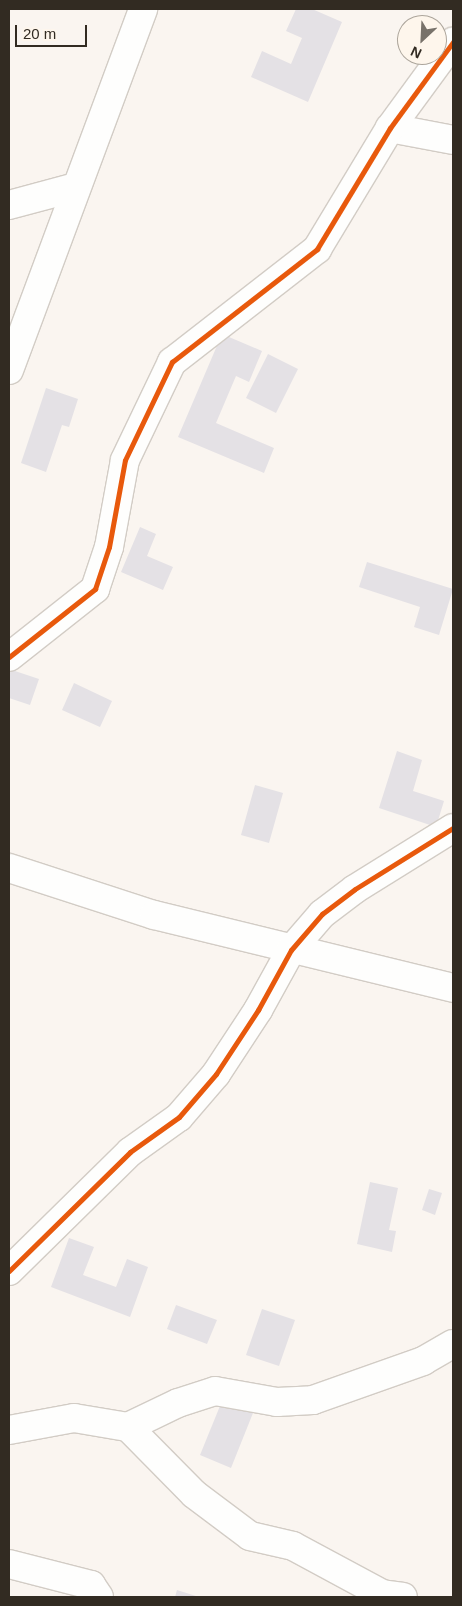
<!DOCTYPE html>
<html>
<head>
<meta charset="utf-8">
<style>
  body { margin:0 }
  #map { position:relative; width:462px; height:1606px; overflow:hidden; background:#faf5f0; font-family:Helvetica,sans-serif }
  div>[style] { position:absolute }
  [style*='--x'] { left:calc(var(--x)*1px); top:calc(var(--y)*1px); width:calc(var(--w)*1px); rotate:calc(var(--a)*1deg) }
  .building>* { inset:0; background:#e4e1e5 }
  .roads { filter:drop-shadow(1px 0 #d2ccc5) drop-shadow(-1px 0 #d2ccc5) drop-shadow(0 1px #d2ccc5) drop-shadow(0 -1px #d2ccc5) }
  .minor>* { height:28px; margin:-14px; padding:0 14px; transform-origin:14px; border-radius:14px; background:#fefefd }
  .cycleway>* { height:5px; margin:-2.5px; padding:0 2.5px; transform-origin:2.5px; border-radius:2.5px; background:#e8590c }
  span { translate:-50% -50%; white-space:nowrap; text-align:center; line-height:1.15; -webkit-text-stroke:4.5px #fef6ec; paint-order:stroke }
  .frame { position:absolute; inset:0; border:10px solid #322b22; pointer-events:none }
  .north { position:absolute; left:397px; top:15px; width:50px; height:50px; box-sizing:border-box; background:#fef6ec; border:1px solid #aca59b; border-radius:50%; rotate:205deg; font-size:14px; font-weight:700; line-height:20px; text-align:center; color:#322b22 }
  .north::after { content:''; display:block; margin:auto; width:18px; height:22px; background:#78726a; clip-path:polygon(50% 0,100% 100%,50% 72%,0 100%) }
  .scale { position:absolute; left:15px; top:25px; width:72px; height:22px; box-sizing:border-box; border:2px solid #322b22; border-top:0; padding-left:6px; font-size:15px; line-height:18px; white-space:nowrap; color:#322b22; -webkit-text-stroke:4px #fef6ec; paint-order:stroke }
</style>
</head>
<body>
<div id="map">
  <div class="building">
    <i style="clip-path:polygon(296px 9px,312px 9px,342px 22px,308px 102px,251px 77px,262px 51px,291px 64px,302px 38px,286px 31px)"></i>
    <i style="clip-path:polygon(222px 334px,262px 351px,249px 382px,236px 376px,216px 423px,274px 448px,264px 473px,178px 437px)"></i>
    <i style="clip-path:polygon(268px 354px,298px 369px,276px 413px,246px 398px)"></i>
    <i style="clip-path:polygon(46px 388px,78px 399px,69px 427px,62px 425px,46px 472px,21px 463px)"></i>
    <i style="clip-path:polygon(140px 527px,156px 534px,147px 556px,173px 567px,163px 590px,121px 572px)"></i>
    <i style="clip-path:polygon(367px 562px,453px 589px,439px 635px,414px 627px,420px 607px,359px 587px)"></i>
    <i style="clip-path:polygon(9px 669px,39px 679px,30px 705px,9px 698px)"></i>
    <i style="clip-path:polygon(74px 683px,112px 701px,100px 727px,62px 710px)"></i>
    <i style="clip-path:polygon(397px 751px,422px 760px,413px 791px,444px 801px,436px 827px,379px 808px)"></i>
    <i style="clip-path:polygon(255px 785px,283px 793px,269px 843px,241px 835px)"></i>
    <i style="clip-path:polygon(370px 1182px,398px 1188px,389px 1230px,396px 1231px,392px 1252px,357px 1244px)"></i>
    <i style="clip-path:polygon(429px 1189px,442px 1193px,435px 1215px,422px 1210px)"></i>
    <i style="clip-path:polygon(69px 1238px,94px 1247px,83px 1275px,116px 1287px,127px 1259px,148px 1267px,130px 1317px,51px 1287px)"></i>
    <i style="clip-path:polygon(176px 1305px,217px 1320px,207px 1344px,167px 1329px)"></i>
    <i style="clip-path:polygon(262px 1309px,295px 1320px,279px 1366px,246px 1355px)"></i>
    <i style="clip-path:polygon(222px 1401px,253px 1413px,231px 1468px,200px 1455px)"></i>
    <i style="clip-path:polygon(177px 1590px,199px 1597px,175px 1597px)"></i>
  </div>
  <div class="roads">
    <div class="minor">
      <i style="--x:390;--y:128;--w:64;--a:10.8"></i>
      <i style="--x:9;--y:205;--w:69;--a:-15"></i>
      <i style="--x:9;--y:370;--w:385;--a:-69.6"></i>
      <i style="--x:9;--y:657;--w:110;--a:-38.3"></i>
      <i style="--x:95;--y:589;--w:44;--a:-71.6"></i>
      <i style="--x:109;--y:547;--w:88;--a:-79.6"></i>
      <i style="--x:125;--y:460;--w:109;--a:-64.4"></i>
      <i style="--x:172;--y:362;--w:184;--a:-37.9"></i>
      <i style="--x:317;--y:249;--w:141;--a:-58.9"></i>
      <i style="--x:390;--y:128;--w:107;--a:-53.8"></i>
      <i style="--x:9;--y:868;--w:152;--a:18"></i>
      <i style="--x:154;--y:915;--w:308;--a:13.7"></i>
      <i style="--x:9;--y:1271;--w:170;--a:-44.5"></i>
      <i style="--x:130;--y:1152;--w:60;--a:-35.5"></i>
      <i style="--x:179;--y:1117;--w:57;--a:-49.3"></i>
      <i style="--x:216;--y:1074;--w:77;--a:-56.7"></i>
      <i style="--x:258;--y:1010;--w:68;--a:-61.2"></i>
      <i style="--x:291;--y:950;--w:48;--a:-49.3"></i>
      <i style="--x:322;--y:914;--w:41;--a:-37.1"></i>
      <i style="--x:355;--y:889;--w:115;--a:-31.9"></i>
      <i style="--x:128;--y:1427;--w:94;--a:45.4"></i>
      <i style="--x:194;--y:1494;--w:70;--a:36.9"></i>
      <i style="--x:250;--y:1536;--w:44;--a:13.1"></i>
      <i style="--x:293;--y:1546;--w:101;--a:28.3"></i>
      <i style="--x:382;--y:1594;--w:21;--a:8"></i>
      <i style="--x:9;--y:1430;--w:66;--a:-10.5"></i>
      <i style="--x:74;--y:1418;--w:55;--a:9.5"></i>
      <i style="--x:128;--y:1427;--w:55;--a:-25.6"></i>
      <i style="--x:178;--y:1403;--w:39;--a:-18"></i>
      <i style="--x:215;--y:1391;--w:63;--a:10.1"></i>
      <i style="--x:277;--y:1402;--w:36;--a:-3"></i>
      <i style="--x:313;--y:1400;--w:117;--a:-19.5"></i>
      <i style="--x:423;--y:1361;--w:34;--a:-30"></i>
      <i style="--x:9;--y:1564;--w:85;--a:14.4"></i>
      <i style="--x:91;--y:1585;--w:14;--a:56"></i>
    </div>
  </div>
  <div class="cycleway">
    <i style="--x:9;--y:657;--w:110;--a:-38.3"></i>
    <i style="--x:95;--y:589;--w:44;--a:-71.6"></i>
    <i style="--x:109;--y:547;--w:88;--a:-79.6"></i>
    <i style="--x:125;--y:460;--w:109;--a:-64.4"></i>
    <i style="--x:172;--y:362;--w:184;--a:-37.9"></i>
    <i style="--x:317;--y:249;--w:141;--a:-58.9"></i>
    <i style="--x:390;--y:128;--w:107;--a:-53.8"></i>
    <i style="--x:9;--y:1271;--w:170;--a:-44.5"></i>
    <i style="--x:130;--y:1152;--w:60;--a:-35.5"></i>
    <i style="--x:179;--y:1117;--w:57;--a:-49.3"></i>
    <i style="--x:216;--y:1074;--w:77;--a:-56.7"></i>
    <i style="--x:258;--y:1010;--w:68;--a:-61.2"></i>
    <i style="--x:291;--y:950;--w:48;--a:-49.3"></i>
    <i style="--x:322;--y:914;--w:41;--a:-37.1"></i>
    <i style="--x:355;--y:889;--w:115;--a:-31.9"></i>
  </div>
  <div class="frame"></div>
  <div class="north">N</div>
  <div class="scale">20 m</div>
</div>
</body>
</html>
